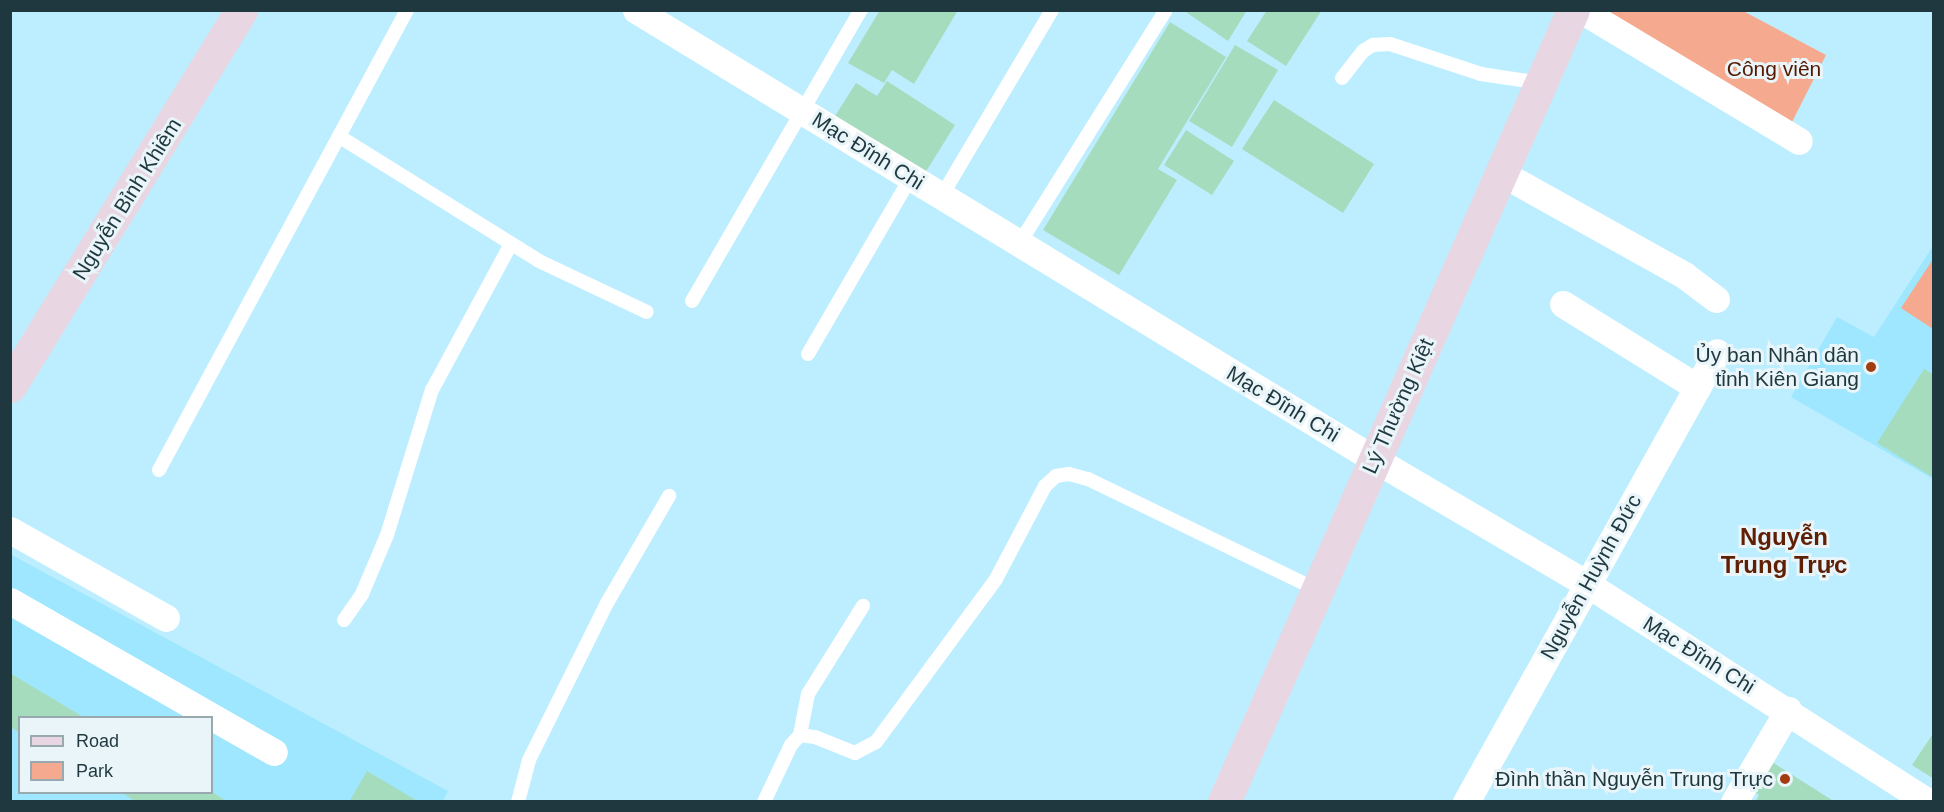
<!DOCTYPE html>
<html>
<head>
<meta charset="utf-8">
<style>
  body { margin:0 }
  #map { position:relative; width:1944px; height:812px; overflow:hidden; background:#bdeeff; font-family:Helvetica,sans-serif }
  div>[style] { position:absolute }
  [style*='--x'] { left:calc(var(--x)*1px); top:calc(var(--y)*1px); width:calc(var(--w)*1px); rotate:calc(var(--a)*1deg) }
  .built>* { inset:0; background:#9ee7fe }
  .green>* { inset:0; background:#f5aa8f }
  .building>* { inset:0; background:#a6dcbe }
  .lane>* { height:14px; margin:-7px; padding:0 7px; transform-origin:7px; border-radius:7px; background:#fff }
  .street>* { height:27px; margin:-13.5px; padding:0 13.5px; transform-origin:13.5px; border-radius:13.5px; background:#fff }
  .secondary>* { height:33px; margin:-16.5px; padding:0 16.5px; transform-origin:16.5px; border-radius:16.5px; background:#e8d6e2 }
  .dots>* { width:16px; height:16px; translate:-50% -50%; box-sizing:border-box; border:3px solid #e9f5f9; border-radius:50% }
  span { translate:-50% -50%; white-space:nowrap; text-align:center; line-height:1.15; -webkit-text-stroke:6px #e9f5f9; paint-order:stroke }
  .park-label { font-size:21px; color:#551800 }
  .street-label { font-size:21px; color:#1f3840 }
  .poi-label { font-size:21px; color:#1f3840 }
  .right { translate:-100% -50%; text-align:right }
  .quarter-label { font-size:24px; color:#5f1f04; font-weight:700 }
  .frame { position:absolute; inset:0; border:12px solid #1f3840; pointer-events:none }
  .legend { position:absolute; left:18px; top:716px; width:195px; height:78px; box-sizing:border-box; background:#e9f5f9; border:2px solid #98a9af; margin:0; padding:8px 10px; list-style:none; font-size:18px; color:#1f3840 }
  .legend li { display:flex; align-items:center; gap:12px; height:30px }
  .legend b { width:30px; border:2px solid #98a9af }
</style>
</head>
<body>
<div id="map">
  <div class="built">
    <i style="clip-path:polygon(1933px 246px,1933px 479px,1791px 397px,1837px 317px,1874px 337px)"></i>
    <i style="clip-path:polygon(evenodd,10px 554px,448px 791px,443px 801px,11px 801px,10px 554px,20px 718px,212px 718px,212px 792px,20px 792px,20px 718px)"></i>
  </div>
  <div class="green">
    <i style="clip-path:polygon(1602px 11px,1743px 11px,1826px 55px,1792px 122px)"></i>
    <i style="clip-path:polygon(1933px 259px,1933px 329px,1901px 308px)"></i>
  </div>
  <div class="building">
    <i style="clip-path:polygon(880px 10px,958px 10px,914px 84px,892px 70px,884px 83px,848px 63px)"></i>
    <i style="clip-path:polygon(1183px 10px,1247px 10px,1228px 41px)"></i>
    <i style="clip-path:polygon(1267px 10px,1322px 10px,1286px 66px,1247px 41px)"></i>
    <i style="clip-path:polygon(1170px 22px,1226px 57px,1158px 169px,1177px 180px,1119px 275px,1043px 230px)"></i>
    <i style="clip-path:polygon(1235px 45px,1278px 70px,1232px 147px,1189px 121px)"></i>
    <i style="clip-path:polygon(887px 81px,955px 125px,925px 173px,835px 116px,856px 83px,877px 96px)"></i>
    <i style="clip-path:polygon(1274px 100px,1374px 164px,1343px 213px,1242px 149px)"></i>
    <i style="clip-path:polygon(1186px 130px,1234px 161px,1212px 195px,1164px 165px)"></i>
    <i style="clip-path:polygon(1924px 369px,1934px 375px,1934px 478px,1877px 443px)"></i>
    <i style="clip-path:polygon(10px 673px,85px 718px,20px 718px,20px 733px,10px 727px)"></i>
    <i style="clip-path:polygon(1934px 732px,1934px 779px,1912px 765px)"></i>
    <i style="clip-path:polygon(1772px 762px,1835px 802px,1755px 802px,1759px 795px,1754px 791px)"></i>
    <i style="clip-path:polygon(367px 771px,419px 802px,349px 802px)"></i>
    <i style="clip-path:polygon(121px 792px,212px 792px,228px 802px,136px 802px)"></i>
  </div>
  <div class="lane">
    <i style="--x:1342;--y:78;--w:34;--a:-52"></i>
    <i style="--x:1363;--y:51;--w:12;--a:-31"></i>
    <i style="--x:1373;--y:45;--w:17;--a:-3"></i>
    <i style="--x:1390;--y:44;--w:96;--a:18.2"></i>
    <i style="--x:1481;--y:74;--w:61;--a:8.5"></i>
    <i style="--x:340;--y:137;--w:234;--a:31.9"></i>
    <i style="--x:539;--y:261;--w:119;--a:25.3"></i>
    <i style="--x:941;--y:197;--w:217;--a:-59.3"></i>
    <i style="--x:1019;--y:244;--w:276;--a:-57.9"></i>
    <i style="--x:692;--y:301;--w:337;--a:-59.9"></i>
    <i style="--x:808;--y:354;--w:203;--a:-59.8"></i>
    <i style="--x:159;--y:470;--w:523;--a:-61.67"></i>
    <i style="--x:344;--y:620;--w:32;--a:-55"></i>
    <i style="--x:362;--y:594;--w:64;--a:-67"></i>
    <i style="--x:387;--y:535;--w:152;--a:-72.8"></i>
    <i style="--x:432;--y:390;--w:166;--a:-61.6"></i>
    <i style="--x:800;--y:735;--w:42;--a:-79"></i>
    <i style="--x:808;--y:694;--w:104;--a:-58"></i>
    <i style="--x:518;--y:802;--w:43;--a:-75.3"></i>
    <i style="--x:529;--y:760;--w:175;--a:-63.6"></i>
    <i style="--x:607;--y:603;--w:124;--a:-59.9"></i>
    <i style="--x:764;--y:802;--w:63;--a:-64.7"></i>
    <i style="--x:791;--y:745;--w:13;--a:-48"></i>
    <i style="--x:800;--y:735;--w:15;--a:8"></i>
    <i style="--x:815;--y:737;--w:43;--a:21.8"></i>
    <i style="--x:855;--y:753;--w:24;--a:-28"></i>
    <i style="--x:876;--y:742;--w:202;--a:-53.6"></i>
    <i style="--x:996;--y:579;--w:105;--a:-62.2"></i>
    <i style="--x:1045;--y:486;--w:15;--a:-42"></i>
    <i style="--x:1056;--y:476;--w:13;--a:-9"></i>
    <i style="--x:1069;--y:474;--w:20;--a:15"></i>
    <i style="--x:1088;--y:479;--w:255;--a:25.8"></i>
  </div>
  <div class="street">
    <i style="--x:636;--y:10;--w:864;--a:31.32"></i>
    <i style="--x:1374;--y:459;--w:247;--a:30.4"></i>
    <i style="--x:1587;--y:584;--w:405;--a:32.6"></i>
    <i style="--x:1581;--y:10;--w:254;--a:31"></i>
    <i style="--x:1501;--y:173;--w:210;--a:29.1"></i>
    <i style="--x:1684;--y:275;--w:40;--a:37"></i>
    <i style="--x:1563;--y:304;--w:158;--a:31.8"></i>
    <i style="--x:10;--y:530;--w:179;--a:29.4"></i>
    <i style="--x:10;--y:601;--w:304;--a:29.8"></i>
    <i style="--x:1466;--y:802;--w:515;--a:-60.85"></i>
    <i style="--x:1734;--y:802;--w:107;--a:-59.6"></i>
  </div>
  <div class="secondary">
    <i style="--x:10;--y:386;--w:441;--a:-58.4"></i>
    <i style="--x:1224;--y:802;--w:865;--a:-66.22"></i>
  </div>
  <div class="dots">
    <i style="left:1871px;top:367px;background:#a23c11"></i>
    <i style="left:1785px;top:779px;background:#a23c11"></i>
  </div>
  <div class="park-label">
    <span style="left:1774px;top:69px">Công viên</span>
  </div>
  <div class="street-label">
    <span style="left:868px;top:151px;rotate:32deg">Mạc Đĩnh Chi</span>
    <span style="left:127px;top:199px;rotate:-58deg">Nguyễn Bỉnh Khiêm</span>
    <span style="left:1283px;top:404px;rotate:31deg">Mạc Đĩnh Chi</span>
    <span style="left:1398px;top:406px;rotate:-66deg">Lý Thường Kiệt</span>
    <span style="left:1591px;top:577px;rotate:-61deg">Nguyễn Huỳnh Đức</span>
    <span style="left:1699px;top:655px;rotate:32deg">Mạc Đĩnh Chi</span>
  </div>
  <div class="poi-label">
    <span class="right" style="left:1859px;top:367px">Ủy ban Nhân dân<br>tỉnh Kiên Giang</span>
    <span class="right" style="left:1773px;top:779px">Đình thần Nguyễn Trung Trực</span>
  </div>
  <div class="quarter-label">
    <span style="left:1784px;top:551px">Nguyễn<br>Trung Trực</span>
  </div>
  <div class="frame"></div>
  <ul class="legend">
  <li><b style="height:8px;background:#e8d6e2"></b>Road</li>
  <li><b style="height:16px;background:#f5aa8f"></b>Park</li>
  </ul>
</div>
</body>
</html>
